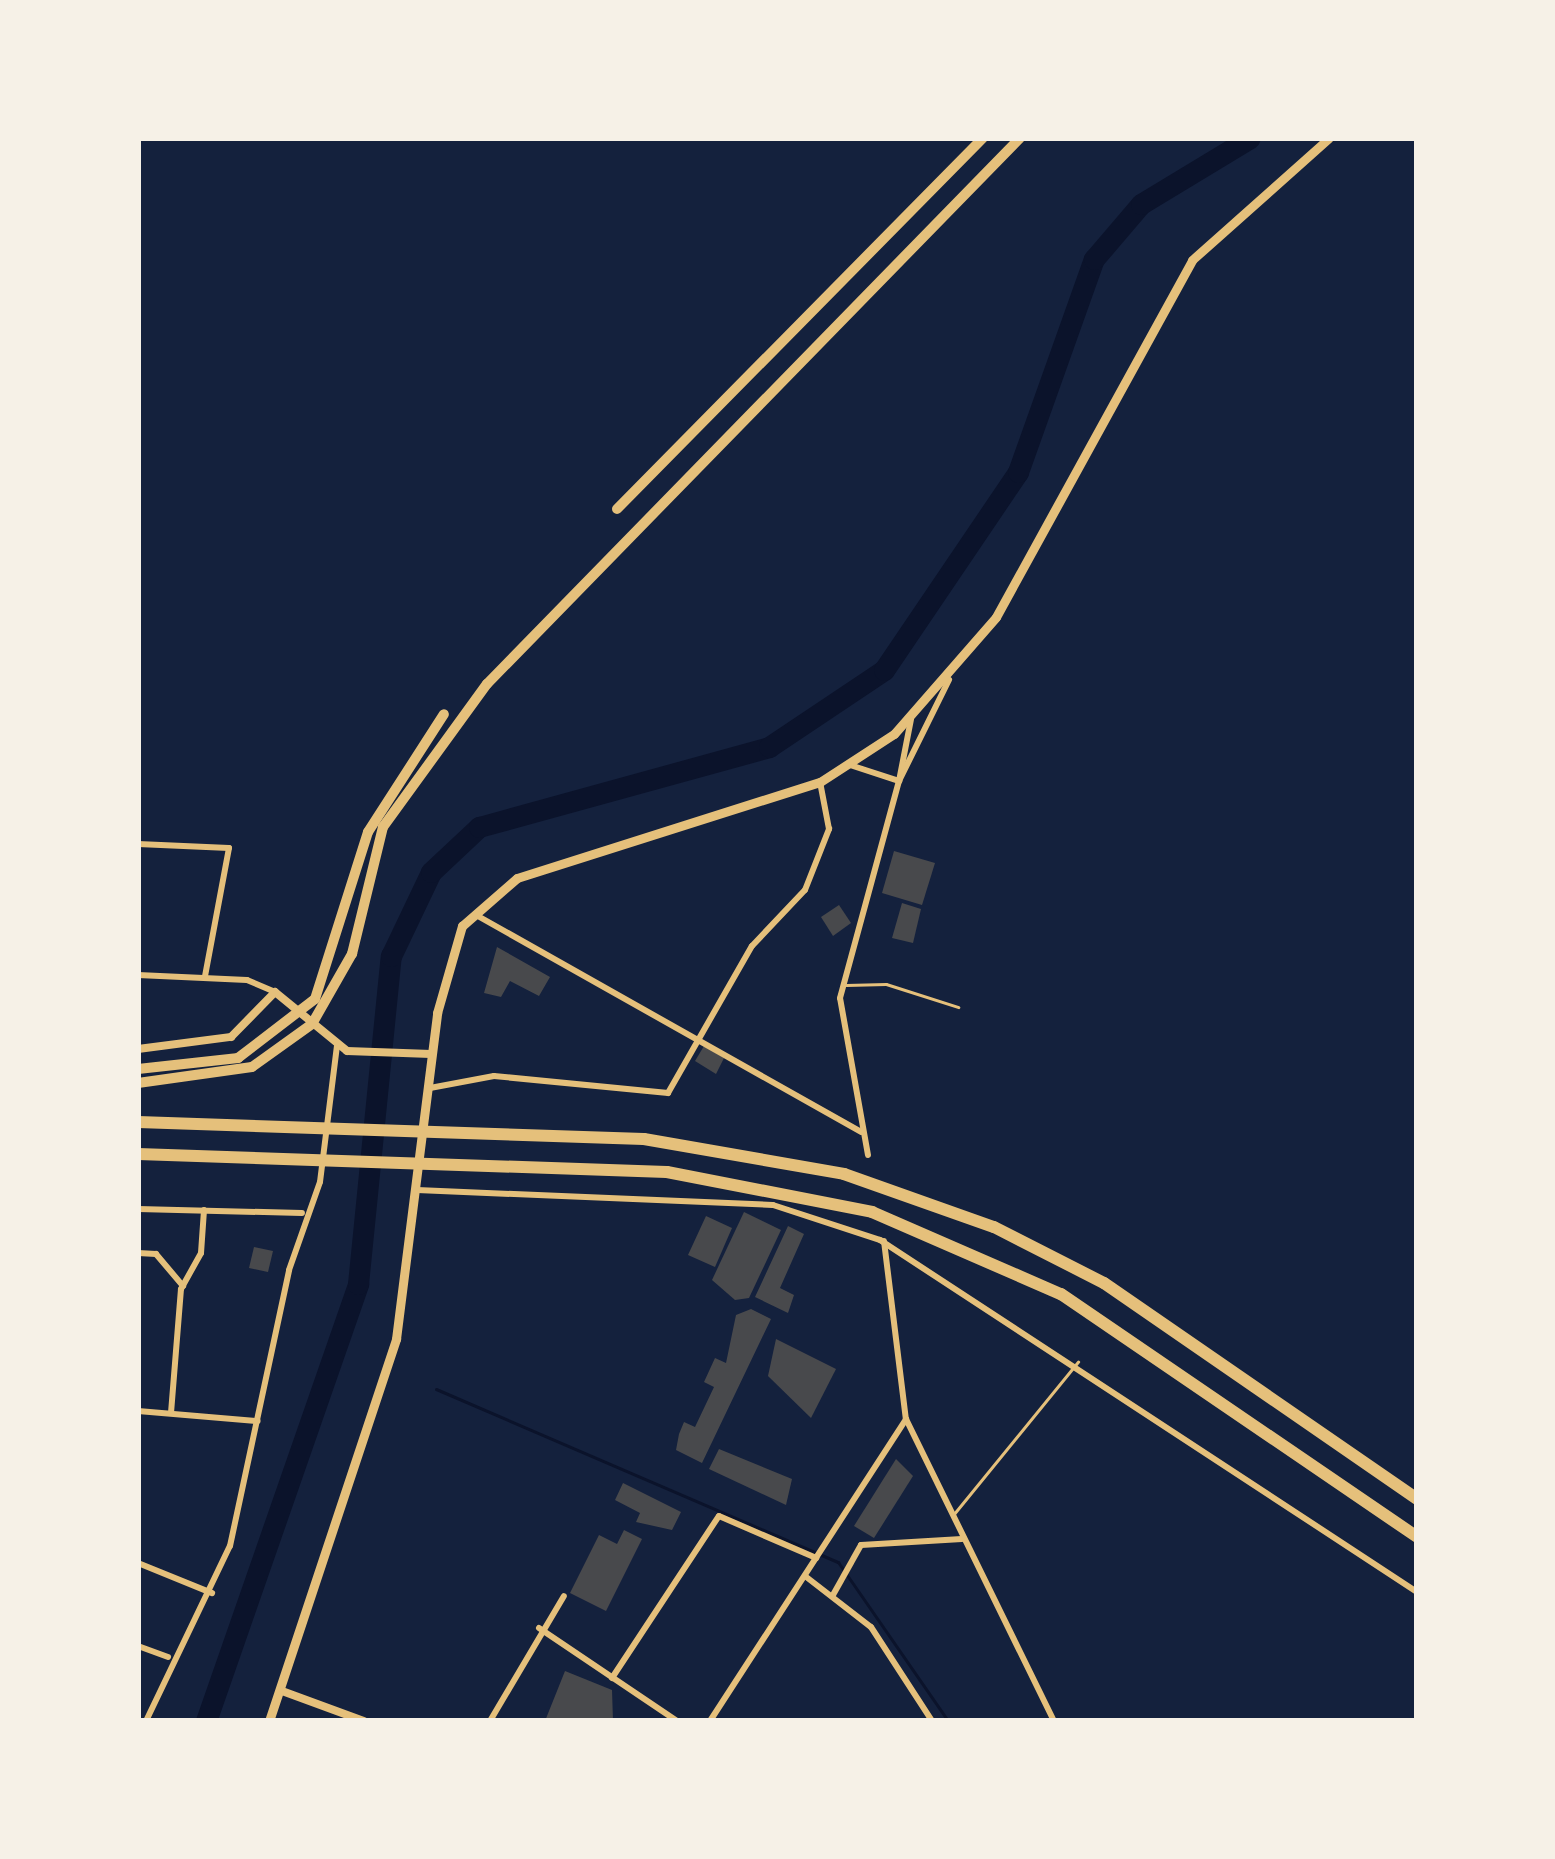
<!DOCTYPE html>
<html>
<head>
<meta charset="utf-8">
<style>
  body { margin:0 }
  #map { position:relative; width:1555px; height:1859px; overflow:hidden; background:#14213d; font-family:"Roboto Serif",serif }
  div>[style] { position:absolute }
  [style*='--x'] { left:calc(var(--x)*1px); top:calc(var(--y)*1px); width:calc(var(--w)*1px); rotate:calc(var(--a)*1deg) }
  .stream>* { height:3px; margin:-1.5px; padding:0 1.5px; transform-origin:1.5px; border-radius:1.5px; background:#0b132b }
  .river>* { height:21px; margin:-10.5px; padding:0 10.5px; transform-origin:10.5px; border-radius:10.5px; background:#0b132b }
  .building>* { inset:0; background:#48494c }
  .service>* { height:3px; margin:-1.5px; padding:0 1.5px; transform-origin:1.5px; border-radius:1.5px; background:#e5c07b }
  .minor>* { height:6px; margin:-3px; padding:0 3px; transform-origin:3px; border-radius:3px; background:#e5c07b }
  .tertiary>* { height:8px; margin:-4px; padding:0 4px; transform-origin:4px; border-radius:4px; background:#e5c07b }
  .secondary>* { height:9px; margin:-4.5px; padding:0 4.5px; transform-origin:4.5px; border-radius:4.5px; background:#e5c07b }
  .trunk>* { height:10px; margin:-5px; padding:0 5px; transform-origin:5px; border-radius:5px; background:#e5c07b }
  .motorway>* { height:12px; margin:-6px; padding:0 6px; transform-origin:6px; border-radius:6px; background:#e5c07b }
  span { translate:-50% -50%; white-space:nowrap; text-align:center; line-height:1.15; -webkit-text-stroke:12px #f6f1e7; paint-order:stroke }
  .frame { position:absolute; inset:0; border:141px solid #f6f1e7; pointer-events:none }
</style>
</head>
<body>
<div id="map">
  <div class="stream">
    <i style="--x:436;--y:1389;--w:438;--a:23.3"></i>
    <i style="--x:838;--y:1562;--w:193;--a:55.3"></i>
  </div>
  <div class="river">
    <i style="--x:206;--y:1721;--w:463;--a:-70.8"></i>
    <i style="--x:358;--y:1284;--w:330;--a:-84.3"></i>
    <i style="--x:391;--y:956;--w:93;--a:-64.5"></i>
    <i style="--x:431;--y:872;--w:66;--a:-43.2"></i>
    <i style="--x:479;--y:827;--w:301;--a:-15.4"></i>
    <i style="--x:769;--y:747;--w:138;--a:-33.8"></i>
    <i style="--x:884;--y:670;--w:239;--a:-55.9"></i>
    <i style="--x:1018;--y:472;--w:226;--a:-70.4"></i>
    <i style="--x:1094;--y:259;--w:72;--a:-49.5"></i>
    <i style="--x:1141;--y:204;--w:127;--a:-31.2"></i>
  </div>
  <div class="building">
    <i style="clip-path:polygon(894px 851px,935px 863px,922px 905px,882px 893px)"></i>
    <i style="clip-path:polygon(902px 903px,921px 909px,913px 943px,892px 938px)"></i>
    <i style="clip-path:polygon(839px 905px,851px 923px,833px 936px,821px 917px)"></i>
    <i style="clip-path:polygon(497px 947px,550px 977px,539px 996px,510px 981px,501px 997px,484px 993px)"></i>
    <i style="clip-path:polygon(704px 1046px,724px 1058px,716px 1074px,695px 1061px)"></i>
    <i style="clip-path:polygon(744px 1212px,781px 1230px,749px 1298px,735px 1300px,712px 1280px)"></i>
    <i style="clip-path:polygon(706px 1216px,732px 1228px,715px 1267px,688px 1255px)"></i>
    <i style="clip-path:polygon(788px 1226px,804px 1234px,780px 1288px,794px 1295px,788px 1313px,755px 1297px)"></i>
    <i style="clip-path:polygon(254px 1247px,273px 1251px,268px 1272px,249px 1268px)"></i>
    <i style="clip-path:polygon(751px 1309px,771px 1319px,702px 1463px,676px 1450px,679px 1434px,684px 1422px,695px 1427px,714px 1387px,704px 1382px,715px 1358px,726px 1363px,736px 1315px)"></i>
    <i style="clip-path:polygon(776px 1339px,836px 1369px,811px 1418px,768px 1376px)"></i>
    <i style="clip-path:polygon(719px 1449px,792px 1479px,786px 1505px,709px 1469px)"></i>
    <i style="clip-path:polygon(896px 1459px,913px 1476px,874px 1538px,854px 1526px)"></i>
    <i style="clip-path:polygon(623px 1483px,681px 1512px,672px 1530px,636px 1522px,640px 1513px,615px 1500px)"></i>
    <i style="clip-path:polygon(624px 1530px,642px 1539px,606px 1611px,570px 1593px,599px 1535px,617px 1544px)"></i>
    <i style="clip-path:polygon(565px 1671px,612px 1690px,613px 1721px,545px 1721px)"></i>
  </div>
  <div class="service">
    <i style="--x:846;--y:985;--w:40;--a:-1.4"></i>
    <i style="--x:886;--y:984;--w:76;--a:17.7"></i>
    <i style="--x:953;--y:1515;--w:198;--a:-50.8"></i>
  </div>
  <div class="minor">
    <i style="--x:850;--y:765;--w:52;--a:18.1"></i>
    <i style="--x:899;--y:781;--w:63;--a:-79"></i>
    <i style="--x:138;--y:844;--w:91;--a:2.5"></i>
    <i style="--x:229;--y:848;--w:130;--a:100.6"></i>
    <i style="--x:476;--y:915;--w:442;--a:29.4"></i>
    <i style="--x:138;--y:975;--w:109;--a:2.6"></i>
    <i style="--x:247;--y:980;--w:30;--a:23"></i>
    <i style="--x:430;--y:1088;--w:65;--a:-10.6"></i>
    <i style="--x:494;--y:1076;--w:175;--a:5.6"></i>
    <i style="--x:668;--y:1093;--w:169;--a:-60.3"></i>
    <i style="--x:752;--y:946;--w:77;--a:-46.6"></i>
    <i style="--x:805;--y:890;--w:66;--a:-68.5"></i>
    <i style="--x:829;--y:829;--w:48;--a:-100.8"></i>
    <i style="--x:868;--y:1155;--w:159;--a:-100.1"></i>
    <i style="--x:840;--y:998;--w:225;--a:-74.8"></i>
    <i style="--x:899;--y:781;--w:113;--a:-63.7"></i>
    <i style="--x:417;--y:1190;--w:356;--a:2.4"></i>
    <i style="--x:773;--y:1205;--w:113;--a:18.1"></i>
    <i style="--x:880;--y:1240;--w:642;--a:33.24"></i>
    <i style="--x:138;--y:1209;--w:164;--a:1.4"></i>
    <i style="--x:884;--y:1241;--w:179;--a:83"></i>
    <i style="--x:906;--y:1419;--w:336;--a:63.9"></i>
    <i style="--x:138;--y:1253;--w:18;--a:3"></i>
    <i style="--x:156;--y:1254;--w:42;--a:49.8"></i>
    <i style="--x:138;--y:1411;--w:120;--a:4.8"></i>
    <i style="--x:171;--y:1413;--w:124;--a:-85.4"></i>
    <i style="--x:181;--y:1289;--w:41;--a:-60.9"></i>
    <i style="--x:201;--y:1253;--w:43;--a:-86"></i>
    <i style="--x:138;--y:1563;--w:80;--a:22.1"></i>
    <i style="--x:805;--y:1576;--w:83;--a:37.7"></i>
    <i style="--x:871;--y:1627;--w:112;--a:57"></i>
    <i style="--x:833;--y:1595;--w:57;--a:-60.8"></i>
    <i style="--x:861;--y:1545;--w:101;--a:-3.4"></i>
    <i style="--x:539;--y:1628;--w:166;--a:34"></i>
    <i style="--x:138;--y:1646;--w:32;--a:20"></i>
    <i style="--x:612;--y:1678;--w:194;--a:-56.6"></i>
    <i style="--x:719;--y:1516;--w:106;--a:23.4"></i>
    <i style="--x:146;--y:1721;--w:194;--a:-64.4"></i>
    <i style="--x:230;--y:1546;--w:282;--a:-77.9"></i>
    <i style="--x:289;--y:1270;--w:93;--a:-70.6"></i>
    <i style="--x:320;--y:1182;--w:137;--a:-82.9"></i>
    <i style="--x:490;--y:1721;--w:145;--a:-59.4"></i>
    <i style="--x:710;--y:1721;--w:360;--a:-57"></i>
  </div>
  <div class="tertiary">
    <i style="--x:138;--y:1049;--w:94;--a:-7.4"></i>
    <i style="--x:231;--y:1037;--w:63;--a:-45.6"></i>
    <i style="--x:275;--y:992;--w:93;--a:39.3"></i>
    <i style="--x:347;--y:1051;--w:84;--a:2"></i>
    <i style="--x:282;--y:1691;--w:87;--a:20.1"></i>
  </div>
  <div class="secondary">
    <i style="--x:269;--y:1721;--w:403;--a:-71.6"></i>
    <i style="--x:396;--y:1339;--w:329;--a:-82.8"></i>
    <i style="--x:437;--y:1013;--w:91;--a:-74"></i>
    <i style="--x:462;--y:926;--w:73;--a:-41.1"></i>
    <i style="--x:517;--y:878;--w:318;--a:-17.6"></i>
    <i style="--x:820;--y:782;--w:88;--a:-33"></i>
    <i style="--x:894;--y:734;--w:155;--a:-48.9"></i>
    <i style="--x:996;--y:617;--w:407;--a:-61.2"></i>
    <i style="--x:1192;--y:260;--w:183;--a:-41.7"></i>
  </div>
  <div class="trunk">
    <i style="--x:617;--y:509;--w:521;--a:-45.39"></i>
    <i style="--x:138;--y:1069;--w:101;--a:-6.3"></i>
    <i style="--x:238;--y:1058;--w:97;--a:-37.5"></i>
    <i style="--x:315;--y:999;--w:175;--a:-72.4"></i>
    <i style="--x:368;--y:832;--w:140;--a:-57.2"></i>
    <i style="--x:138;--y:1083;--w:115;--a:-8"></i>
    <i style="--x:252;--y:1067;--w:74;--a:-35.6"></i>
    <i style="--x:312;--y:1024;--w:81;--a:-60.3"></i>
    <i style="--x:352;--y:954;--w:131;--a:-76.3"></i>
    <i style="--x:383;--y:827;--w:177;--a:-54"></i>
    <i style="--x:487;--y:684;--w:763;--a:-45.69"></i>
  </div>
  <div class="motorway">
    <i style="--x:138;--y:1122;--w:506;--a:1.92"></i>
    <i style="--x:644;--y:1139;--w:203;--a:9.9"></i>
    <i style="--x:844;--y:1174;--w:159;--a:19.5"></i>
    <i style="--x:994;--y:1227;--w:123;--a:27"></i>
    <i style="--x:1104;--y:1283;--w:380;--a:34.6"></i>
    <i style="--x:138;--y:1154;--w:529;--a:1.95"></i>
    <i style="--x:667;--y:1172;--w:209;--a:11"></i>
    <i style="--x:872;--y:1212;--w:206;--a:23.5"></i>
    <i style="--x:1061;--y:1294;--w:431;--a:34.3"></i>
  </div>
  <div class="frame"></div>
</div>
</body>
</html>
